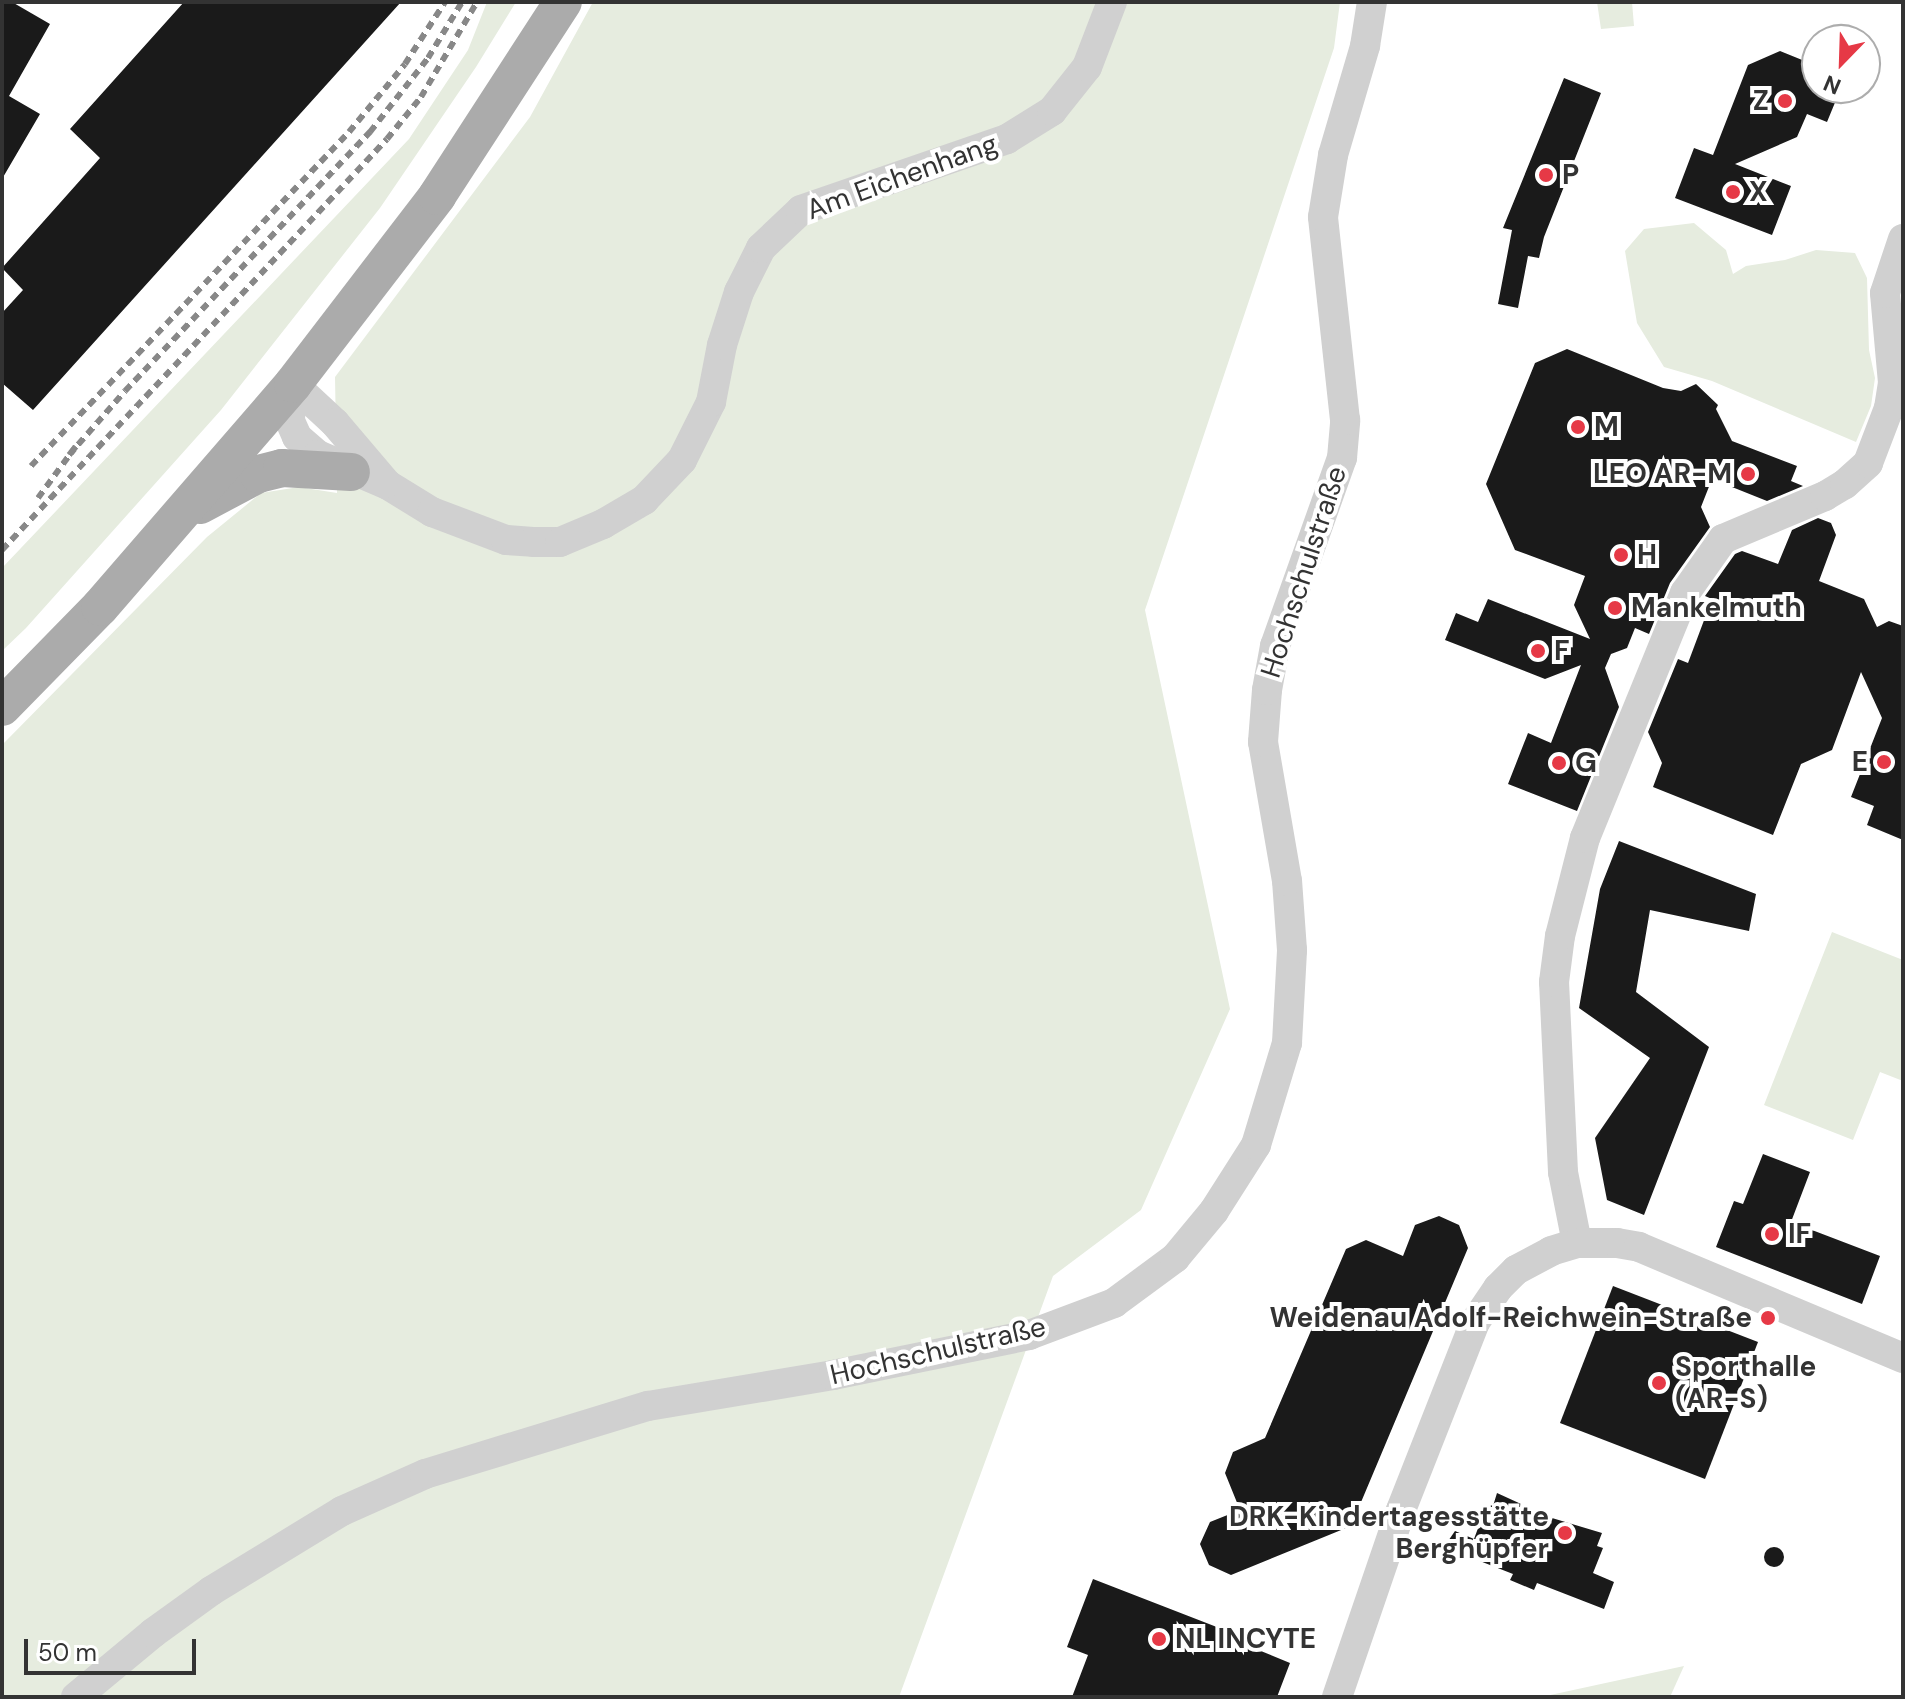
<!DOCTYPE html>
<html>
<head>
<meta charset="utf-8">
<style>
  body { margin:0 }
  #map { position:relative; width:1905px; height:1699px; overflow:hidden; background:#fff; font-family:"DM Sans",sans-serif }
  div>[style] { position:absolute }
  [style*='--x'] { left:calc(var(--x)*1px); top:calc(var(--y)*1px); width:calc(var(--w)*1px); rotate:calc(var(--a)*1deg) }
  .green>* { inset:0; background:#e6ecdf }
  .building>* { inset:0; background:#1a1a1a }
  .round { border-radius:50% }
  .minor>* { height:30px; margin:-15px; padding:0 15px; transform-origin:15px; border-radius:15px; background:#d0d0d0 }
  .major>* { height:38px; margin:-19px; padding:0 19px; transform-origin:19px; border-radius:19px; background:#ababab }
  .rail>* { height:6px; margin-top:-3px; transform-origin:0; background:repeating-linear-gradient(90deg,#888 0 8px,transparent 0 14px) }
  .dots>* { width:22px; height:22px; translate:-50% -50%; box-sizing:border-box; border:4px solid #fff; border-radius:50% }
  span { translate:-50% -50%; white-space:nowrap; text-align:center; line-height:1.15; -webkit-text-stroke:8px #fff; paint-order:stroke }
  .poi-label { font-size:28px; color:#333; font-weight:700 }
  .right { translate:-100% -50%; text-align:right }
  .left { translate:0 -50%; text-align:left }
  .street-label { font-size:28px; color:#333 }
  .frame { position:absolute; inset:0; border:4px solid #333; pointer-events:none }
  .north { position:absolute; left:1801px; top:24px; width:80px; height:80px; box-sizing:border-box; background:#fff; border:2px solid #adadad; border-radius:50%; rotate:203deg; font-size:22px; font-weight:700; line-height:32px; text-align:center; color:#333 }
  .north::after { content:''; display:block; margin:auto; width:28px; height:36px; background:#e63946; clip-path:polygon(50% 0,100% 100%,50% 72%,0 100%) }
  .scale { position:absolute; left:24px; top:1639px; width:172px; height:36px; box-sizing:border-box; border:4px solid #333; border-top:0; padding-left:10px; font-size:24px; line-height:28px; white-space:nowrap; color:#333; -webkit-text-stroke:6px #fff; paint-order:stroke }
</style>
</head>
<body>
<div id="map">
  <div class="green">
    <i style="clip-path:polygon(487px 2px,516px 2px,476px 67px,380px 208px,221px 410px,26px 628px,2px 651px,2px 568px,409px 139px,468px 50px)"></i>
    <i style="clip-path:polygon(593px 2px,1340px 2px,1334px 48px,1145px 610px,1230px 1009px,1141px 1210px,1053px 1276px,899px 1697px,2px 1697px,2px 745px,207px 537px,261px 493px,299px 487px,337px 493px,335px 377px,530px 117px)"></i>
    <i style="clip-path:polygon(1597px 2px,1632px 2px,1634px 26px,1601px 29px)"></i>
    <i style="clip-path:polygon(1694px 223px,1726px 250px,1733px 274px,1746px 266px,1785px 260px,1816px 250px,1855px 253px,1867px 278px,1869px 350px,1875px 378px,1871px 406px,1856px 442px,1712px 381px,1664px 367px,1637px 323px,1625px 251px,1644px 229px)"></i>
    <i style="clip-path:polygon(1832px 932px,1903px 960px,1903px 1081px,1880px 1072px,1853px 1140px,1764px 1105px)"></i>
    <i style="clip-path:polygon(1684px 1666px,1670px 1697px,1541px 1697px)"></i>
  </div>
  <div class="building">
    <i style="clip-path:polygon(2px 2px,12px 2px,50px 24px,9px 96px,40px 114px,2px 179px)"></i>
    <i style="clip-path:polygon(184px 2px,401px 2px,33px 410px,2px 383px,2px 313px,23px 290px,2px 268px,100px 158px,70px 129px)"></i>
    <i style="clip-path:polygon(1780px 51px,1817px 66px,1817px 88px,1841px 88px,1827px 122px,1807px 114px,1797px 137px,1735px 164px,1791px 186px,1772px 235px,1675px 198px,1694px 148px,1713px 155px,1748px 65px)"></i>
    <i style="clip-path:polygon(1564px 78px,1601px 93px,1544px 237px,1539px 258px,1528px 256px,1518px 308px,1498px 304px,1512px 230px,1503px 228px)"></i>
    <i style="clip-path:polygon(1567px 349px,1663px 388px,1681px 391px,1696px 384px,1718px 405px,1716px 409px,1732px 441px,1797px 466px,1791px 481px,1803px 486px,1767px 501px,1712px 479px,1701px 507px,1710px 527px,1670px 583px,1649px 634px,1635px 628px,1627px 648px,1611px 654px,1605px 668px,1619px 707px,1577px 811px,1508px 784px,1528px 733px,1551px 743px,1581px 665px,1545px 679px,1445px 640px,1456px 613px,1478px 622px,1488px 599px,1590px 639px,1574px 605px,1585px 576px,1515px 550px,1486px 484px,1535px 363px)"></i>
    <i style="clip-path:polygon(1818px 518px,1831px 523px,1836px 535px,1819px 581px,1864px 599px,1877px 627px,1889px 621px,1903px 626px,1903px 840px,1867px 825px,1874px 806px,1851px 797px,1882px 718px,1861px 672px,1832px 750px,1801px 764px,1773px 835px,1653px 787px,1662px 763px,1648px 732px,1678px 659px,1688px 663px,1712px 599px,1705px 596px,1735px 554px,1742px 551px,1778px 564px,1792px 530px)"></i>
    <i style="clip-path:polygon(1619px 841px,1756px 894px,1749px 931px,1650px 910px,1636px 992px,1709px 1047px,1644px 1215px,1607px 1200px,1595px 1138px,1650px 1058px,1579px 1008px,1600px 889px)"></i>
    <i style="clip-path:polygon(1763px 1154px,1810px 1172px,1791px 1222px,1880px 1256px,1862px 1304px,1716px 1247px,1734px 1201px,1743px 1204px)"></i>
    <i style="clip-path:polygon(1439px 1216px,1459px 1225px,1468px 1248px,1351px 1526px,1231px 1575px,1209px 1565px,1200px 1544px,1210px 1522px,1240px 1510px,1225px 1473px,1233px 1452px,1265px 1438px,1346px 1249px,1366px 1240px,1403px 1256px,1415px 1225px)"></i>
    <i style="clip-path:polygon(1613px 1286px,1758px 1342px,1705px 1479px,1560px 1423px)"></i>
    <i style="clip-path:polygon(1497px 1493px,1552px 1518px,1602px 1533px,1597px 1546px,1603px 1548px,1593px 1573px,1614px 1582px,1604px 1609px,1537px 1583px,1534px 1590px,1510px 1580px,1513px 1574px,1444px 1547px,1455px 1531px,1474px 1539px,1487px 1504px,1493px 1506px)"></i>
    <i class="round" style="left:1764px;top:1547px;width:20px;height:20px"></i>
    <i style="clip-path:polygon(1093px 1579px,1258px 1643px,1256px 1649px,1290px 1663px,1277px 1697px,1072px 1697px,1088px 1655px,1067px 1647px)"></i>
  </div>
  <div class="minor">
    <i style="--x:293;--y:384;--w:37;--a:95"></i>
    <i style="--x:290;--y:421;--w:17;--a:66"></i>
    <i style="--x:297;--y:437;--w:28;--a:41"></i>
    <i style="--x:318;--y:455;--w:76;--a:23.2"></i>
    <i style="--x:388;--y:485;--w:52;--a:31.5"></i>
    <i style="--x:432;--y:512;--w:79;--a:20.7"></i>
    <i style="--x:506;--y:540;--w:27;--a:4"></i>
    <i style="--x:533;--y:542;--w:27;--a:0"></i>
    <i style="--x:560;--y:542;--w:47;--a:-22.7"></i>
    <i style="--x:603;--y:524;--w:48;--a:-30.3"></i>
    <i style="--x:644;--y:500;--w:55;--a:-46.5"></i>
    <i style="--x:682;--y:460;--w:65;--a:-63.4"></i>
    <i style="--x:711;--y:402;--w:58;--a:-79.1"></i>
    <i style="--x:722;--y:345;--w:56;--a:-72.2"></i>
    <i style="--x:739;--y:292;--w:49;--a:-63.4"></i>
    <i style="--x:761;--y:248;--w:55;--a:-43.5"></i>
    <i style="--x:801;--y:210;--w:218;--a:-19"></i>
    <i style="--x:1007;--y:139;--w:53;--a:-31.9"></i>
    <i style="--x:1052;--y:111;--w:56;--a:-51.5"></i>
    <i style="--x:1087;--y:67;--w:70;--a:-69"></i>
    <i style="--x:293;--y:384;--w:57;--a:42.9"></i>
    <i style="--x:335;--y:423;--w:79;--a:49.6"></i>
    <i style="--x:1577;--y:1243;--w:72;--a:-101.2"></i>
    <i style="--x:1563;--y:1172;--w:190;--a:-92.7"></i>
    <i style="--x:1554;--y:982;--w:46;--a:-82.6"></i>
    <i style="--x:1560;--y:936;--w:101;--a:-75.7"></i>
    <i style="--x:1585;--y:838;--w:265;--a:-67.8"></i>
    <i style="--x:1685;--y:593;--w:66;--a:-54.9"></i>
    <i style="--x:1723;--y:539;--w:111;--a:-22.9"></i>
    <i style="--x:1825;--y:496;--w:23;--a:-31"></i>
    <i style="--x:1845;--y:484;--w:31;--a:-42"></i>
    <i style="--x:1868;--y:463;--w:59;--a:-69.1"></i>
    <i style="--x:1889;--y:408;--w:25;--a:-81"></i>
    <i style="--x:1893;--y:383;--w:90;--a:-95.1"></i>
    <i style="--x:1885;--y:293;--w:57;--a:-71.6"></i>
    <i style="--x:76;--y:1697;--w:100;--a:-39.7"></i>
    <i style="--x:153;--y:1633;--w:72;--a:-35.9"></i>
    <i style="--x:211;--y:1591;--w:153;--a:-31.4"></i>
    <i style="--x:342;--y:1511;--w:91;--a:-24"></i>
    <i style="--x:425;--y:1474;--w:233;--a:-17"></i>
    <i style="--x:648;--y:1406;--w:188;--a:-9.5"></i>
    <i style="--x:833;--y:1375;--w:200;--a:-11.5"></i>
    <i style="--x:1029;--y:1335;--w:91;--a:-20.6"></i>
    <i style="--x:1114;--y:1303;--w:76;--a:-36.4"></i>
    <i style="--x:1175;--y:1258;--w:61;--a:-50.3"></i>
    <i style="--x:1214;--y:1211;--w:78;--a:-57.5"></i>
    <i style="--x:1256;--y:1145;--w:107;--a:-73.1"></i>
    <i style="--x:1287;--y:1043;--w:93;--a:-86.9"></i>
    <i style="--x:1292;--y:950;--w:69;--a:-94.1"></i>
    <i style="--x:1287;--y:881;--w:141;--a:-99.8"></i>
    <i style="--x:1263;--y:742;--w:52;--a:-85.6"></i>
    <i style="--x:1267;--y:690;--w:45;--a:-79.7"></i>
    <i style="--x:1275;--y:646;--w:200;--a:-70.4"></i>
    <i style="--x:1342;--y:458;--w:38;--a:-85"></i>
    <i style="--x:1345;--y:420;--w:204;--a:-96.2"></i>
    <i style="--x:1323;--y:217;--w:63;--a:-80.8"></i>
    <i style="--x:1333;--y:155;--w:114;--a:-73.6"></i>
    <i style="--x:1365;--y:46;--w:45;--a:-81"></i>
    <i style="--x:1337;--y:1697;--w:198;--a:-71.1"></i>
    <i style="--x:1401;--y:1510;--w:202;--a:-68.5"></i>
    <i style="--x:1475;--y:1322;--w:41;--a:-55.9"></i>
    <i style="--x:1498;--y:1288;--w:25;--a:-45"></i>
    <i style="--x:1516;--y:1270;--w:40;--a:-28"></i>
    <i style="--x:1551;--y:1251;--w:27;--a:-17"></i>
    <i style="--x:1577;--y:1243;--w:40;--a:0"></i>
    <i style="--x:1617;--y:1243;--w:22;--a:10"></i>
    <i style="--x:1639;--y:1247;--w:286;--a:22.8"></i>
  </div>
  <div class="major">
    <i style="--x:200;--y:505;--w:66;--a:-28.1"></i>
    <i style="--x:258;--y:474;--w:25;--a:-14"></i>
    <i style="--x:282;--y:468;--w:69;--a:3.3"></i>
    <i style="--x:2;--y:707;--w:140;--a:-45.6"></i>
    <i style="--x:100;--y:607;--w:295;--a:-49.1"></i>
    <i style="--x:293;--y:384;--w:237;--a:-52.5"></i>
    <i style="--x:437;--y:196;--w:231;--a:-57"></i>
  </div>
  <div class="rail">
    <i style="--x:69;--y:455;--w:85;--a:-48.8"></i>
    <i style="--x:125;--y:391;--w:357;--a:-46.6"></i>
    <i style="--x:370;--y:132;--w:94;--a:-51.9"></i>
    <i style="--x:428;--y:58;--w:66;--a:-58.7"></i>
    <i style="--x:31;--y:466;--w:461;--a:-46.4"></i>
    <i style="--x:349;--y:132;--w:88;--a:-50.5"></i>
    <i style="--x:405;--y:64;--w:74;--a:-57.2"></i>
    <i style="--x:38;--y:498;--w:64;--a:-53.8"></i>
    <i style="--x:2;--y:550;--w:563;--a:-46.87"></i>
    <i style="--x:387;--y:139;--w:54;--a:-51"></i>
    <i style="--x:421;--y:97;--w:110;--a:-59.5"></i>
  </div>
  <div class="dots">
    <i style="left:1785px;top:101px;background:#e63946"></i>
    <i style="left:1546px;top:175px;background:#e63946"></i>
    <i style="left:1733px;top:192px;background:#e63946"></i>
    <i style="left:1578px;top:427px;background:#e63946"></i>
    <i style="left:1748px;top:474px;background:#e63946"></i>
    <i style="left:1621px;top:555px;background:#e63946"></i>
    <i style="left:1615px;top:608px;background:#e63946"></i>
    <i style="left:1538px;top:651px;background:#e63946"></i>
    <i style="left:1884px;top:762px;background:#e63946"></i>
    <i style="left:1559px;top:763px;background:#e63946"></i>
    <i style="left:1772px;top:1234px;background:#e63946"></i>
    <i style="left:1768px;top:1318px;background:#e63946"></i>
    <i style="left:1659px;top:1383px;background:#e63946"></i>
    <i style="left:1565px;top:1533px;background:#e63946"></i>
    <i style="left:1159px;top:1639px;background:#e63946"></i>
  </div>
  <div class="poi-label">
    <span class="right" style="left:1769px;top:101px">Z</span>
    <span class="left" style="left:1562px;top:175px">P</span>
    <span class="left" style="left:1749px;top:192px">X</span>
    <span class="left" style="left:1594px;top:427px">M</span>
    <span class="right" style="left:1732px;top:474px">LEO AR-M</span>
    <span class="left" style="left:1637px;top:555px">H</span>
    <span class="left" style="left:1631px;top:608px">Mankelmuth</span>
    <span class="left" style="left:1554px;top:651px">F</span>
    <span class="right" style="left:1868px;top:762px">E</span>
    <span class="left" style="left:1575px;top:763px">G</span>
    <span class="left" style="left:1788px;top:1234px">IF</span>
    <span class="right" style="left:1752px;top:1318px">Weidenau Adolf-Reichwein-Straße</span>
    <span class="left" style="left:1675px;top:1383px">Sporthalle<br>(AR-S)</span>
    <span class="right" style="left:1549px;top:1533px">DRK-Kindertagesstätte<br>Berghüpfer</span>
    <span class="left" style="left:1175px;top:1639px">NL INCYTE</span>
  </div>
  <div class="street-label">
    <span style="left:902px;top:177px;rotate:-20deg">Am Eichenhang</span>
    <span style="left:1304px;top:572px;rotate:-72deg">Hochschulstraße</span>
    <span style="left:938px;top:1351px;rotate:-13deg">Hochschulstraße</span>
  </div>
  <div class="frame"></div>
  <div class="north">N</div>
  <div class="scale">50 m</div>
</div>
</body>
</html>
